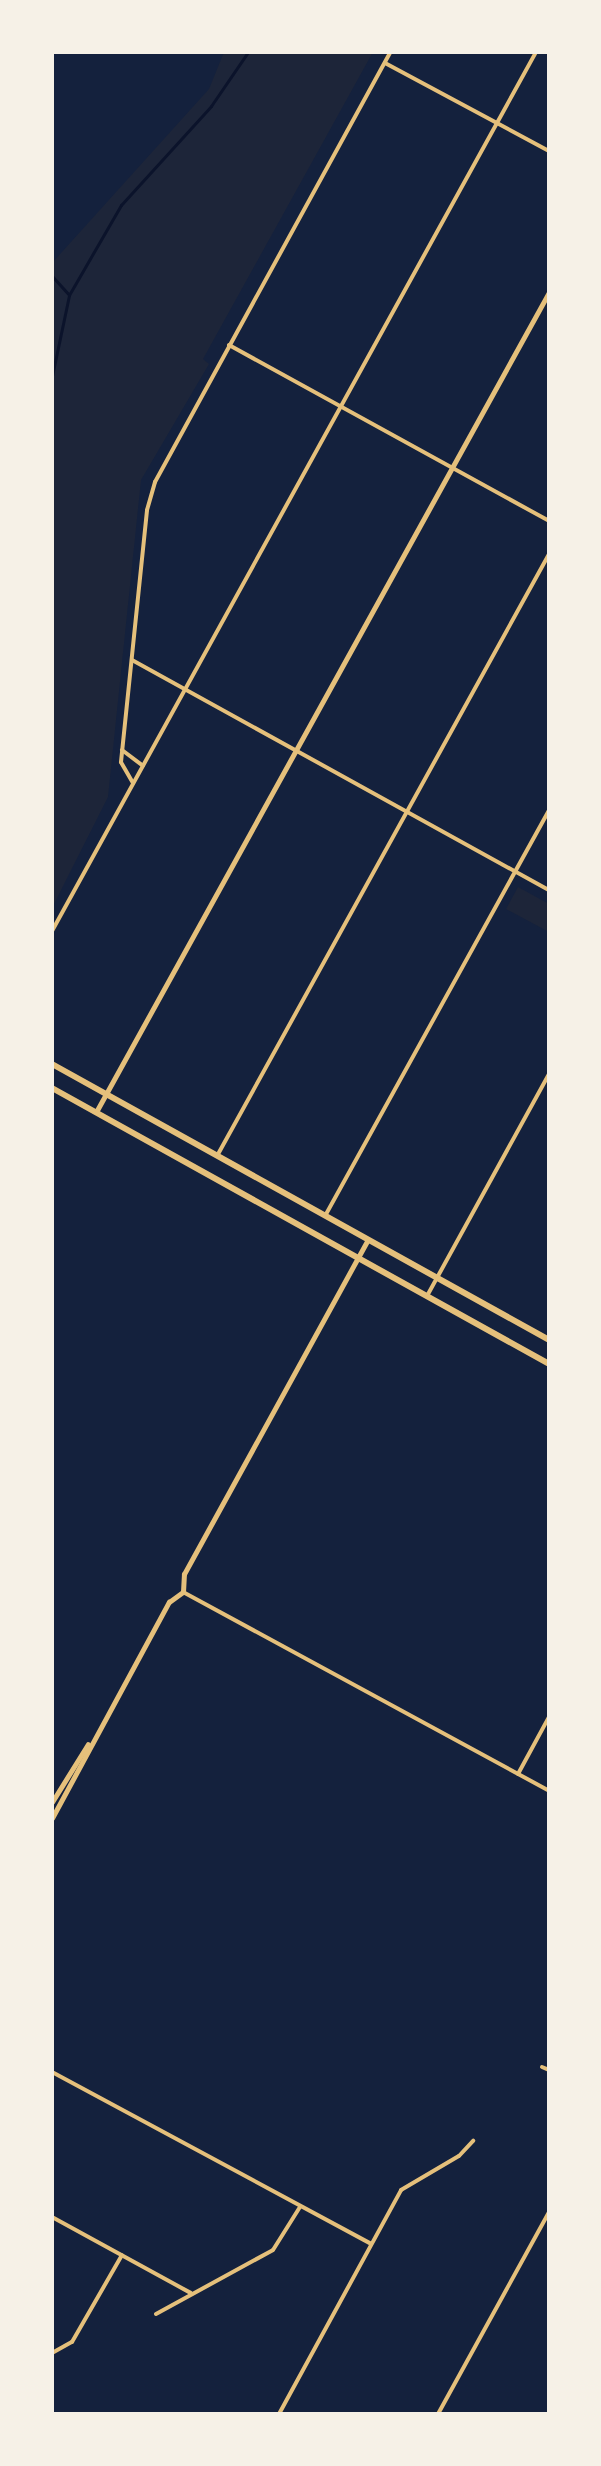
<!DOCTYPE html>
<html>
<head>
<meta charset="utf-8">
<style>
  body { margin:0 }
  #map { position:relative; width:601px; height:2466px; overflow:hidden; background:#14213d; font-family:"Fira Sans Condensed",sans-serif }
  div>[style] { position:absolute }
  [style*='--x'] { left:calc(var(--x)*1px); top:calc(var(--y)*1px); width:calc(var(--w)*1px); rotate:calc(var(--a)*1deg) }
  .green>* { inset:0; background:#1d2539 }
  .stream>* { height:3px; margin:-1.5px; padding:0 1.5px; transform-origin:1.5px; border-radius:1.5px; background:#0b132b }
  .minor>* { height:4px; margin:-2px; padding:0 2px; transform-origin:2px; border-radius:2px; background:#e5c07b }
  .tertiary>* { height:5px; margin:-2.5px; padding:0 2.5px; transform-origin:2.5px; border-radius:2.5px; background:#e5c07b }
  .secondary>* { height:6px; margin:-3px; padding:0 3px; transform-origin:3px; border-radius:3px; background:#e5c07b }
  span { translate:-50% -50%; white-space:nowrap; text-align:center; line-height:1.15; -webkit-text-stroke:8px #f6f1e7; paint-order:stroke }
  .frame { position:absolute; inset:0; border:54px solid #f6f1e7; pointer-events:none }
</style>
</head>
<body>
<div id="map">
  <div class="green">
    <i style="clip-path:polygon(224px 52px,373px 52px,203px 359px,209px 364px,141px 480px,108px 797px,52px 908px,52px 263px,209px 89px)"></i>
    <i style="clip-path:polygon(518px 887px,549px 904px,549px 932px,506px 909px)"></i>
  </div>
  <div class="stream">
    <i style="--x:52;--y:276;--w:24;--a:48"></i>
    <i style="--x:52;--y:376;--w:83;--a:-78.1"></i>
    <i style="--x:69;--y:295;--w:104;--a:-60"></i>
    <i style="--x:121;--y:205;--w:134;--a:-47.7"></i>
    <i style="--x:211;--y:106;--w:65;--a:-55.6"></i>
  </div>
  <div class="minor">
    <i style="--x:385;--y:63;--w:186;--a:28.2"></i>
    <i style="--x:229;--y:345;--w:365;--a:28.8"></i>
    <i style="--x:132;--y:660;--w:476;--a:28.9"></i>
    <i style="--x:122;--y:750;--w:26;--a:37"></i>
    <i style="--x:133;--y:783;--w:24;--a:-120"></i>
    <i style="--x:121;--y:762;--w:253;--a:-84.1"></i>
    <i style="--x:147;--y:510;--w:29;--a:-74"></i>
    <i style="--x:155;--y:482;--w:490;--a:-61.3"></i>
    <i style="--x:52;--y:931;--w:1003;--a:-61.16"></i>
    <i style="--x:217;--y:1156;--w:687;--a:-61.12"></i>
    <i style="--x:325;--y:1216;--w:463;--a:-61.1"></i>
    <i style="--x:427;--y:1296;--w:253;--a:-61.2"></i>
    <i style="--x:183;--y:1592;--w:417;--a:28.5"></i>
    <i style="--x:518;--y:1774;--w:65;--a:-61.5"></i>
    <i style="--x:542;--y:2067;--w:8;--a:23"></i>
    <i style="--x:52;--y:2072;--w:362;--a:28.3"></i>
    <i style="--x:52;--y:2217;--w:158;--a:28.7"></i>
    <i style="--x:156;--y:2314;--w:133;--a:-28.7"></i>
    <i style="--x:273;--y:2250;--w:51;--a:-57.9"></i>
    <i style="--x:52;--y:2353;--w:23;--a:-29"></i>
    <i style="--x:72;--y:2342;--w:100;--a:-60.1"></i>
    <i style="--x:279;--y:2414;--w:255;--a:-61.4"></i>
    <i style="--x:401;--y:2190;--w:67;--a:-30.4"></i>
    <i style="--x:459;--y:2156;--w:21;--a:-47"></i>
    <i style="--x:438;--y:2414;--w:230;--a:-61.2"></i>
  </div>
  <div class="tertiary">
    <i style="--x:96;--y:1112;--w:937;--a:-61.08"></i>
    <i style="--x:52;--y:1802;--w:68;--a:-58.2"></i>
    <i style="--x:52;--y:1818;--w:246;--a:-61.6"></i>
    <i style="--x:169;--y:1602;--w:17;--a:-36"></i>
    <i style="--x:183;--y:1592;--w:18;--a:-87"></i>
    <i style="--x:184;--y:1574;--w:380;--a:-61.2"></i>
  </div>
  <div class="secondary">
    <i style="--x:52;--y:1064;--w:568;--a:29.04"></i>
    <i style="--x:52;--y:1088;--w:568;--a:29.04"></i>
  </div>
  <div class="frame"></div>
</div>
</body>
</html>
